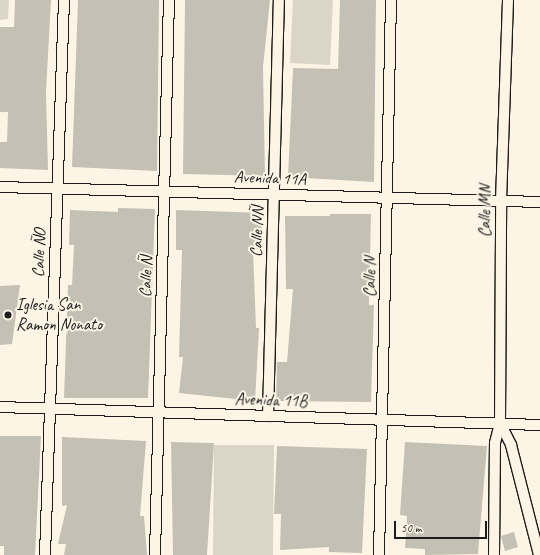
<!DOCTYPE html>
<html>
<head>
<meta charset="utf-8">
<style>
  body { margin:0 }
  #map { position:relative; width:540px; height:555px; overflow:hidden; background:#fcf5e5; font-family:Caveat,sans-serif }
  div>[style] { position:absolute }
  [style*='--x'] { left:calc(var(--x)*1px); top:calc(var(--y)*1px); width:calc(var(--w)*1px); rotate:calc(var(--a)*1deg) }
  .green>* { inset:0; background:#dbd5c8 }
  .building>* { inset:0; background:#c4c0b3 }
  .roads { filter:drop-shadow(1px 0 #1c1c1c) drop-shadow(-1px 0 #1c1c1c) drop-shadow(0 1px #1c1c1c) drop-shadow(0 -1px #1c1c1c) }
  .minor>* { height:10px; margin:-5px; padding:0 5px; transform-origin:5px; border-radius:5px; background:#fcf5e5 }
  .dots>* { width:11px; height:11px; translate:-50% -50%; box-sizing:border-box; border:2px solid #fcf5e5; border-radius:50% }
  span { translate:-50% -50%; white-space:nowrap; text-align:center; line-height:1.15; -webkit-text-stroke:4px #fcf5e5; paint-order:stroke }
  .street-label { font-size:17px; color:#1c1c1c }
  .poi-label { font-size:17px; color:#1c1c1c }
  .left { translate:0 -50%; text-align:left }
  .scale { position:absolute; left:394px; top:521px; width:93px; height:18px; box-sizing:border-box; border:2px solid #1c1c1c; border-top:0; padding-left:5px; font-size:12px; line-height:14px; white-space:nowrap; color:#1c1c1c; -webkit-text-stroke:3px #fcf5e5; paint-order:stroke }
</style>
</head>
<body>
<div id="map">
  <div class="green">
    <i style="clip-path:polygon(0 0,9px 0,8px 19px,0 20px)"></i>
    <i style="clip-path:polygon(293px 0,333px 0,330px 65px,290px 63px)"></i>
    <i style="clip-path:polygon(214px 445px,274px 445px,273px 555px,213px 555px)"></i>
  </div>
  <div class="building">
    <i style="clip-path:polygon(15px 0,51px 0,46px 92px,48px 170px,0 168px,0 142px,7px 142px,8px 112px,0 112px,0 27px,14px 27px)"></i>
    <i style="clip-path:polygon(78px 0,159px 0,157px 171px,72px 167px)"></i>
    <i style="clip-path:polygon(185px 0,270px 0,263px 67px,265px 176px,183px 174px)"></i>
    <i style="clip-path:polygon(340px 0,376px 0,374px 182px,288px 177px,293px 68px,338px 69px)"></i>
    <i style="clip-path:polygon(118px 208px,155px 209px,148px 398px,64px 398px,68px 285px,72px 285px,74px 245px,69px 245px,70px 210px,118px 212px)"></i>
    <i style="clip-path:polygon(176px 210px,262px 213px,261px 249px,253px 249px,256px 328px,259px 328px,255px 401px,179px 393px,183px 357px,179px 357px,182px 250px,176px 250px)"></i>
    <i style="clip-path:polygon(330px 214px,371px 214px,369px 305px,374px 305px,371px 402px,276px 401px,277px 362px,287px 362px,293px 289px,286px 289px,285px 216px,330px 216px)"></i>
    <i style="clip-path:polygon(20px 285px,12px 344px,0 345px,0 286px)"></i>
    <i style="clip-path:polygon(0 436px,41px 436px,35px 555px,4px 555px,4px 546px,0 546px)"></i>
    <i style="clip-path:polygon(62px 437px,146px 441px,140px 516px,144px 516px,147px 555px,64px 555px,66px 544px,58px 544px,67px 505px,62px 506px)"></i>
    <i style="clip-path:polygon(171px 442px,214px 443px,207px 555px,173px 555px)"></i>
    <i style="clip-path:polygon(405px 442px,487px 446px,478px 554px,425px 555px,425px 549px,405px 548px,407px 516px,400px 515px)"></i>
    <i style="clip-path:polygon(277px 446px,367px 449px,362px 553px,329px 552px,329px 547px,280px 550px,281px 514px,274px 514px)"></i>
    <i style="clip-path:polygon(514px 532px,518px 547px,505px 551px,501px 536px)"></i>
  </div>
  <div class="roads">
    <div class="minor">
      <i style="--x:0;--y:187;--w:540;--a:1.59"></i>
      <i style="--x:0;--y:407;--w:540;--a:1.91"></i>
      <i style="--x:268;--y:416;--w:416;--a:-88.5"></i>
      <i style="--x:500;--y:423;--w:25;--a:63"></i>
      <i style="--x:511;--y:445;--w:114;--a:75.7"></i>
      <i style="--x:45;--y:555;--w:555;--a:-88.04"></i>
      <i style="--x:155;--y:555;--w:555;--a:-88.56"></i>
      <i style="--x:379;--y:555;--w:555;--a:-88.76"></i>
      <i style="--x:494;--y:555;--w:112;--a:-89.5"></i>
      <i style="--x:495;--y:443;--w:21;--a:-76"></i>
      <i style="--x:500;--y:423;--w:222;--a:-89.7"></i>
      <i style="--x:501;--y:201;--w:201;--a:-88"></i>
    </div>
  </div>
  <div class="dots">
    <i style="left:8px;top:315px;background:#1c1c1c"></i>
  </div>
  <div class="street-label">
    <span style="left:270px;top:178px;rotate:2deg">Avenida 11A</span>
    <span style="left:485px;top:211px;rotate:-89deg">Calle MN</span>
    <span style="left:257px;top:232px;rotate:-88deg">Calle NÑ</span>
    <span style="left:39px;top:253px;rotate:-88deg">Calle ÑO</span>
    <span style="left:146px;top:277px;rotate:-88deg">Calle Ñ</span>
    <span style="left:370px;top:277px;rotate:-89deg">Calle N</span>
    <span style="left:271px;top:400px;rotate:2deg">Avenida 11B</span>
  </div>
  <div class="poi-label">
    <span class="left" style="left:16px;top:315px">Iglesia San<br>Ramon Nonato</span>
  </div>
  <div class="scale">50 m</div>
</div>
</body>
</html>
